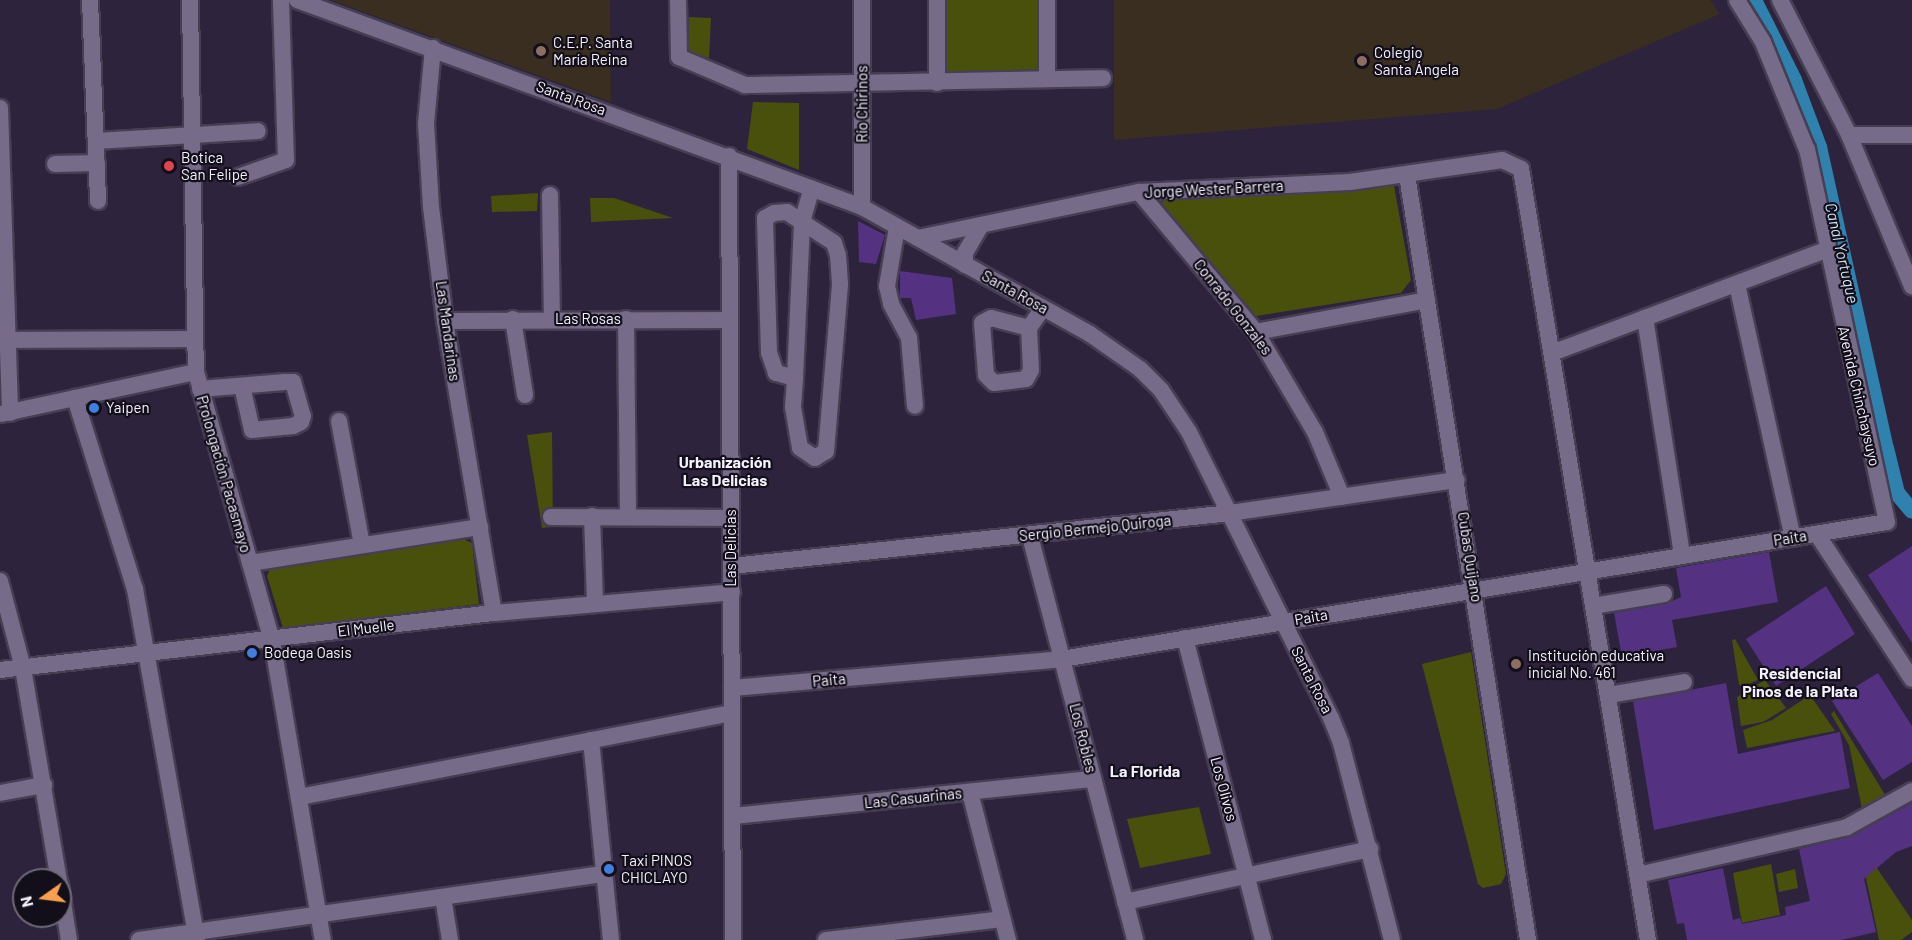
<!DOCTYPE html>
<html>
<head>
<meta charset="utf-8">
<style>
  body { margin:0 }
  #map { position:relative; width:1912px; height:940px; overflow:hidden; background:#2d233d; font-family:Barlow,sans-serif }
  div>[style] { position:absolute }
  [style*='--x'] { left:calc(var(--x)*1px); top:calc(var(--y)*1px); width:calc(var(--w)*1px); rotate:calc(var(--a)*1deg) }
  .education>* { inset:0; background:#392e1f }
  .green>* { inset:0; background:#48500c }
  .canal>* { height:16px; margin:-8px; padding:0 8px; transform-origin:8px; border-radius:8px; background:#2f81ae }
  .building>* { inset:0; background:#553181 }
  .roads { filter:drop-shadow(2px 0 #463e53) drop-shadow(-2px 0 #463e53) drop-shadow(0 2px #463e53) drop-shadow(0 -2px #463e53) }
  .minor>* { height:16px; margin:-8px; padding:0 8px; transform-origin:8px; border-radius:8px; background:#776b8a }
  .dots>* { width:16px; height:16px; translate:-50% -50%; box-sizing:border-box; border:3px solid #130f1a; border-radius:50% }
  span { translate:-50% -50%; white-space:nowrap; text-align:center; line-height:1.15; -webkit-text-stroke:4.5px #130f1a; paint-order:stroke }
  .poi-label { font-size:15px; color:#f6f1ff }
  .left { translate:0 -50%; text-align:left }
  .street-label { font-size:15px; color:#f6f1ff }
  .water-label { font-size:16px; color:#cbe2f1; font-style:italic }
  .neighbourhood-label { font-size:16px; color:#f6f1ff; font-weight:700 }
  .north { position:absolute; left:12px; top:868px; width:60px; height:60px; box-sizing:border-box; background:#130f1a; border:2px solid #6e6976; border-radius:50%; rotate:256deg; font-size:16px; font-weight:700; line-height:24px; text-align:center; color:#f6f1ff }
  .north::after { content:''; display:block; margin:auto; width:21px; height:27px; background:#f99f4d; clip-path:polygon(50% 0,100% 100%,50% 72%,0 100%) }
</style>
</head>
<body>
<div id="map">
  <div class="education">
    <i style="clip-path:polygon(331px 0,610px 0,611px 102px)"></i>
    <i style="clip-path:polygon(1114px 0,1710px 0,1720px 14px,1497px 109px,1114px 140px)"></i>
  </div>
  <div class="green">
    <i style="clip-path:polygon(946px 0,1040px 0,1039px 72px,945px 76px)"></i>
    <i style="clip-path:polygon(689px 17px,711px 18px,709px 58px,689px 52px)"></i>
    <i style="clip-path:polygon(753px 102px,799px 103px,799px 170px,747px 149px)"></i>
    <i style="clip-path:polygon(1382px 183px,1394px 186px,1411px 280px,1401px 293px,1250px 317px,1161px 206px,1163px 200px)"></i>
    <i style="clip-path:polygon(538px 193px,537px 211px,492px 212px,491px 196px)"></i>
    <i style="clip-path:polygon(590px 198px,614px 198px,673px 218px,591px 222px)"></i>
    <i style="clip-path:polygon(552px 432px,553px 527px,542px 528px,527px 435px)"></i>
    <i style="clip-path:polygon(463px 539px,472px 543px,479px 604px,283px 628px,267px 576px,270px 569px)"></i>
    <i style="clip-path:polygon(1735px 639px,1758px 680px,1744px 686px,1739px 685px,1732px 640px)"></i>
    <i style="clip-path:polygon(1471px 652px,1506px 874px,1501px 884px,1483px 888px,1478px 884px,1422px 664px)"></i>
    <i style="clip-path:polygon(1765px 680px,1786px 708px,1763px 722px,1741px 726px,1737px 697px)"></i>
    <i style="clip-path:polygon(1810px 695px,1835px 731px,1747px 748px,1743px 730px,1772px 720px)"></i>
    <i style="clip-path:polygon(1834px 711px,1887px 798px,1862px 809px,1849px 745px,1831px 714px)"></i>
    <i style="clip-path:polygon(1199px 807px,1211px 854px,1140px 868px,1127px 819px)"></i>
    <i style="clip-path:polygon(1858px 840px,1912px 920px,1912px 932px,1901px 940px,1879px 940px)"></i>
    <i style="clip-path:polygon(1771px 864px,1780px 915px,1742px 923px,1733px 873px)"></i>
    <i style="clip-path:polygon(1795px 869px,1798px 888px,1779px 892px,1776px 874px)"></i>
  </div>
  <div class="canal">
    <i style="--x:1754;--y:0;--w:89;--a:63.4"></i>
    <i style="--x:1794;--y:80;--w:72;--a:69.5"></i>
    <i style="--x:1819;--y:147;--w:308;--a:77.5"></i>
    <i style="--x:1886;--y:448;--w:46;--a:76.3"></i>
    <i style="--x:1897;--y:493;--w:23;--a:50"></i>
  </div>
  <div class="building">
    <i style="clip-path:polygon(858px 221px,885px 235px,876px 264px,859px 262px)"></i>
    <i style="clip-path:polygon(900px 271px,952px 278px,956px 314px,916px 320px,911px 298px,900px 298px)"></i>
    <i style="clip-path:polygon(1912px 546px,1912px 643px,1868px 575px)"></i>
    <i style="clip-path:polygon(1769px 552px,1778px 602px,1672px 620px,1677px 647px,1622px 657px,1614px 613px,1666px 604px,1681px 597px,1676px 568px)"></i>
    <i style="clip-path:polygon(1826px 586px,1855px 634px,1776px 686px,1746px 639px)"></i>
    <i style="clip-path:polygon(1878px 673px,1912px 726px,1912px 762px,1883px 780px,1832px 701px)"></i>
    <i style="clip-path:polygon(1726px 683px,1738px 754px,1840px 732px,1850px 788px,1654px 830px,1633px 701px)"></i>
    <i style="clip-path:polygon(1912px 803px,1912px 846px,1896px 852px,1864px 879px,1876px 932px,1841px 940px,1687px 940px,1684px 923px,1677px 924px,1668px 880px,1723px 868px,1733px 920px,1740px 918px,1742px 924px,1786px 915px,1785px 907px,1810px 901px,1799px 849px,1852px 836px)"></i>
  </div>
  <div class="roads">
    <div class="minor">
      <i style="--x:90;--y:0;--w:201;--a:87.7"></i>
      <i style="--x:190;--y:0;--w:372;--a:89.1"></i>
      <i style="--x:196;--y:372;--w:279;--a:74.2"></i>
      <i style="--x:272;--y:640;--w:304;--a:80.4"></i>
      <i style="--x:297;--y:0;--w:602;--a:20.12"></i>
      <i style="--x:862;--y:207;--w:261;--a:29.1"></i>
      <i style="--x:1090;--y:334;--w:61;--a:35"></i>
      <i style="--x:1140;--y:369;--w:30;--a:45"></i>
      <i style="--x:1161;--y:390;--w:50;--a:56.3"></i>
      <i style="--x:1189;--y:432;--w:319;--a:63.6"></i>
      <i style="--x:1331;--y:718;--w:27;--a:68"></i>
      <i style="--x:1341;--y:743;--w:203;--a:75.5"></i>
      <i style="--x:678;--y:0;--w:57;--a:89"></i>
      <i style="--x:679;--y:57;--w:72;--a:23"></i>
      <i style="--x:745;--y:85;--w:358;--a:-1.1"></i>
      <i style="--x:937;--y:0;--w:83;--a:90"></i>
      <i style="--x:1780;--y:0;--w:152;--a:62.9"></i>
      <i style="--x:1849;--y:135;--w:164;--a:67.4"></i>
      <i style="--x:433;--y:48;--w:75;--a:95.3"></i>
      <i style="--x:426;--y:123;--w:84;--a:86.6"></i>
      <i style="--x:431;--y:207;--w:115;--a:83"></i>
      <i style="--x:445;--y:321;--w:296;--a:80.5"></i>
      <i style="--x:1047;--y:79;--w:79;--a:-90"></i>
      <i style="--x:0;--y:108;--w:305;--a:88.1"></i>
      <i style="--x:1849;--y:135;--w:63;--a:0"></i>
      <i style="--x:96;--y:141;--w:162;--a:-3.5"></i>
      <i style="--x:729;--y:156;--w:784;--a:89.71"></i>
      <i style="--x:55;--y:164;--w:42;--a:-1.4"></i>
      <i style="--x:1407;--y:175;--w:775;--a:81.01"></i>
      <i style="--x:238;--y:177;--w:51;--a:-19.5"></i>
      <i style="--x:286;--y:160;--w:160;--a:-91.8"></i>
      <i style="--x:1139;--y:192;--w:182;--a:50.1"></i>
      <i style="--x:1256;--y:332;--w:116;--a:59.5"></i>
      <i style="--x:1315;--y:432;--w:70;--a:67.4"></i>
      <i style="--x:550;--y:195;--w:123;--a:89.1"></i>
      <i style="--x:862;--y:207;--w:207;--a:-90"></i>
      <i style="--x:897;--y:227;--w:60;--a:99.6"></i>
      <i style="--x:887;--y:286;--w:18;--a:77"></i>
      <i style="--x:891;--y:304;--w:38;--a:62"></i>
      <i style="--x:909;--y:338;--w:68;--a:85"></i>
      <i style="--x:918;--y:238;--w:226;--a:-11.8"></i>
      <i style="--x:1139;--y:192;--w:211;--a:-2.7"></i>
      <i style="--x:1350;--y:182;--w:154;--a:-8.2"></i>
      <i style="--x:1502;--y:160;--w:21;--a:25"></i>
      <i style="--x:1521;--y:169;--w:781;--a:80.65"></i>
      <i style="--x:965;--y:265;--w:12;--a:-90"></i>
      <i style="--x:965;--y:253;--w:32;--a:-60"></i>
      <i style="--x:1737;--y:284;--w:260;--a:77.6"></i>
      <i style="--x:1645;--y:318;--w:240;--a:81.1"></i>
      <i style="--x:513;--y:319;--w:77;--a:81"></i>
      <i style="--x:626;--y:319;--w:198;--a:89.4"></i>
      <i style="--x:445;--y:321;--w:285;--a:-0.2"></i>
      <i style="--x:1029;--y:328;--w:39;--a:-165"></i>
      <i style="--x:991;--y:318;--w:10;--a:151"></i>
      <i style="--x:982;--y:323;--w:52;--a:85.6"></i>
      <i style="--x:986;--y:375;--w:11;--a:45"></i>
      <i style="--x:994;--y:383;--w:32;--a:-7"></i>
      <i style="--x:1026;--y:379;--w:10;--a:-61"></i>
      <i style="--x:1031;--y:370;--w:42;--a:-92.7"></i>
      <i style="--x:1029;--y:328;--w:24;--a:-55"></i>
      <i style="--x:1256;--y:332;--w:174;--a:-10.6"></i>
      <i style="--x:6;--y:340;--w:187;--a:-0.3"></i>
      <i style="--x:1552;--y:353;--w:293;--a:-20.6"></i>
      <i style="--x:795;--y:378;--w:20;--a:-165"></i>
      <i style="--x:776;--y:373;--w:21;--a:-109"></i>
      <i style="--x:769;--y:353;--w:135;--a:-91.7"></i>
      <i style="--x:765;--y:218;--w:10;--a:-29"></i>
      <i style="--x:774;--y:213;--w:13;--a:-4"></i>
      <i style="--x:787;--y:212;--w:18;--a:34"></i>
      <i style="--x:802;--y:222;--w:38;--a:33"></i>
      <i style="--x:834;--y:243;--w:13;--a:72"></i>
      <i style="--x:838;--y:255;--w:30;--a:86"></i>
      <i style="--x:840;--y:285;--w:167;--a:94.8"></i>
      <i style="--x:826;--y:451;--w:13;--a:148"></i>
      <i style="--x:815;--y:458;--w:18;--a:-146"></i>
      <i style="--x:800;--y:448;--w:42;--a:-99.7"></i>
      <i style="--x:793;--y:407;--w:29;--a:-86"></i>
      <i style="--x:795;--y:378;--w:156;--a:-87.4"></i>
      <i style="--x:802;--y:222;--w:35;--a:-74"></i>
      <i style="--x:200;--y:389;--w:85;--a:-4.7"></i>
      <i style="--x:285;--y:382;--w:8;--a:0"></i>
      <i style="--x:293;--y:382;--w:35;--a:74"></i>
      <i style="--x:303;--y:416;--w:6;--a:108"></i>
      <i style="--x:301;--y:422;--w:9;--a:153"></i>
      <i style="--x:293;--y:426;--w:41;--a:174.4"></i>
      <i style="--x:252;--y:430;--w:45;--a:-102.8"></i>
      <i style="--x:75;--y:398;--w:200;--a:72.6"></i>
      <i style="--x:135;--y:589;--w:356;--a:80"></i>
      <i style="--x:1;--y:414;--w:199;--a:-12.2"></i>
      <i style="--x:339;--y:421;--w:126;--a:79.5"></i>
      <i style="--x:592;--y:516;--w:88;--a:88"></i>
      <i style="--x:551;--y:517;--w:180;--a:0.3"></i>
      <i style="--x:1817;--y:534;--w:173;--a:56.8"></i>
      <i style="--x:1030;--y:536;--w:417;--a:75.4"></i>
      <i style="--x:250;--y:563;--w:233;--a:-8.9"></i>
      <i style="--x:732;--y:566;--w:501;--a:-6.07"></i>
      <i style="--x:1230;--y:513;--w:229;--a:-8.3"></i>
      <i style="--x:0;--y:581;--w:90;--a:75.2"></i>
      <i style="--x:23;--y:668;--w:215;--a:80.4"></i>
      <i style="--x:1593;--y:606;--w:72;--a:-9.6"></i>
      <i style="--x:1185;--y:638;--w:312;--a:75.5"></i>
      <i style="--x:0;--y:670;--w:497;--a:-6.6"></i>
      <i style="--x:494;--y:613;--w:239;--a:-5"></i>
      <i style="--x:732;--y:688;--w:331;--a:-5"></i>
      <i style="--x:1062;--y:659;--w:836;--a:-9.43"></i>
      <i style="--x:1887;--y:522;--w:381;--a:-102.1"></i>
      <i style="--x:1807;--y:150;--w:117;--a:-112.2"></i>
      <i style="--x:1763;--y:42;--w:49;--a:-121.8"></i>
      <i style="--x:1609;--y:695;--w:76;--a:-9.8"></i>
      <i style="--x:591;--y:740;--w:201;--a:84.3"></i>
      <i style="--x:970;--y:792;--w:153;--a:75.6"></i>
      <i style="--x:0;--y:793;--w:45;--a:-10.3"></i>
      <i style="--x:299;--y:797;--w:441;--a:-11"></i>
      <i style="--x:734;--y:816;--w:361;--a:-5.9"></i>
      <i style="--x:1638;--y:875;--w:214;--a:-12.9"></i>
      <i style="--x:1847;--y:827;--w:74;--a:-29"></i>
      <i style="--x:60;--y:884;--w:57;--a:80.9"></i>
      <i style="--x:443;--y:897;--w:44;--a:80.8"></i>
      <i style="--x:1125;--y:902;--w:251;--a:-12.2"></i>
      <i style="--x:139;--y:940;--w:470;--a:-8.1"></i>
      <i style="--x:826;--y:940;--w:177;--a:-6.8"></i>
    </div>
  </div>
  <div class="dots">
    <i style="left:541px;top:51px;background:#8d6e63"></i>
    <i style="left:1362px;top:61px;background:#8d6e63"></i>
    <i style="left:169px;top:166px;background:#e0444e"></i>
    <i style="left:94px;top:408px;background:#3f7fe0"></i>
    <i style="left:252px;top:653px;background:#3f7fe0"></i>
    <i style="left:1516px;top:664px;background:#8d6e63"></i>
    <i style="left:609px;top:869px;background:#3f7fe0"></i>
  </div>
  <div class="poi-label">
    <span class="left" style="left:553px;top:51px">C.E.P. Santa<br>María Reina</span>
    <span class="left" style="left:1374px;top:61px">Colegio<br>Santa Ángela</span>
    <span class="left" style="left:181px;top:166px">Botica<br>San Felipe</span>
    <span class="left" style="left:106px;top:408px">Yaipen</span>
    <span class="left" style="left:264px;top:653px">Bodega Oasis</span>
    <span class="left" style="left:1528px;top:664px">Institución educativa<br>inicial No. 461</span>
    <span class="left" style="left:621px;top:869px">Taxi PINOS<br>CHICLAYO</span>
  </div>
  <div class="street-label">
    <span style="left:571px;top:98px;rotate:20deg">Santa Rosa</span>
    <span style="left:862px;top:104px;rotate:-90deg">Río Chirinos</span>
    <span style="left:1214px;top:189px;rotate:-3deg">Jorge Wester Barrera</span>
    <span style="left:1015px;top:292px;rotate:29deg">Santa Rosa</span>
    <span style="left:1233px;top:307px;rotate:52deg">Conrado Gonzales</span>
    <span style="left:588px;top:319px">Las Rosas</span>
    <span style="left:448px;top:331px;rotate:82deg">Las Mandarinas</span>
    <span style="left:1859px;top:396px;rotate:77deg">Avenida Chinchaysuyo</span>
    <span style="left:224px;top:474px;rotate:74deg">Prolongación Pacasmayo</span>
    <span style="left:1095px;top:528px;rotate:-6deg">Sergio Bermejo Quiroga</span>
    <span style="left:1790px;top:538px;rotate:-9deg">Paita</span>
    <span style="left:731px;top:548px;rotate:-90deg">Las Delicias</span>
    <span style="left:1470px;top:557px;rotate:81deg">Cubas Quijano</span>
    <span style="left:1311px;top:617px;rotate:-10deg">Paita</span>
    <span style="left:366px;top:628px;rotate:-7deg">El Muelle</span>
    <span style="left:829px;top:680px;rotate:-5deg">Paita</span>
    <span style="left:1312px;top:680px;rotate:63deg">Santa Rosa</span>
    <span style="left:1083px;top:738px;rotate:76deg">Los Robles</span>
    <span style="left:1224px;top:789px;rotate:75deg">Los Olivos</span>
    <span style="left:913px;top:798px;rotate:-6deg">Las Casuarinas</span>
  </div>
  <div class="water-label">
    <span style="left:1842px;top:253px;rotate:77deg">Canal Yortuque</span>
  </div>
  <div class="neighbourhood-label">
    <span style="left:725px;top:471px">Urbanización<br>Las Delicias</span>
    <span style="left:1800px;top:682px">Residencial<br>Pinos de la Plata</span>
    <span style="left:1145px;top:771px">La Florida</span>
  </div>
  <div class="north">N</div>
</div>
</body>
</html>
